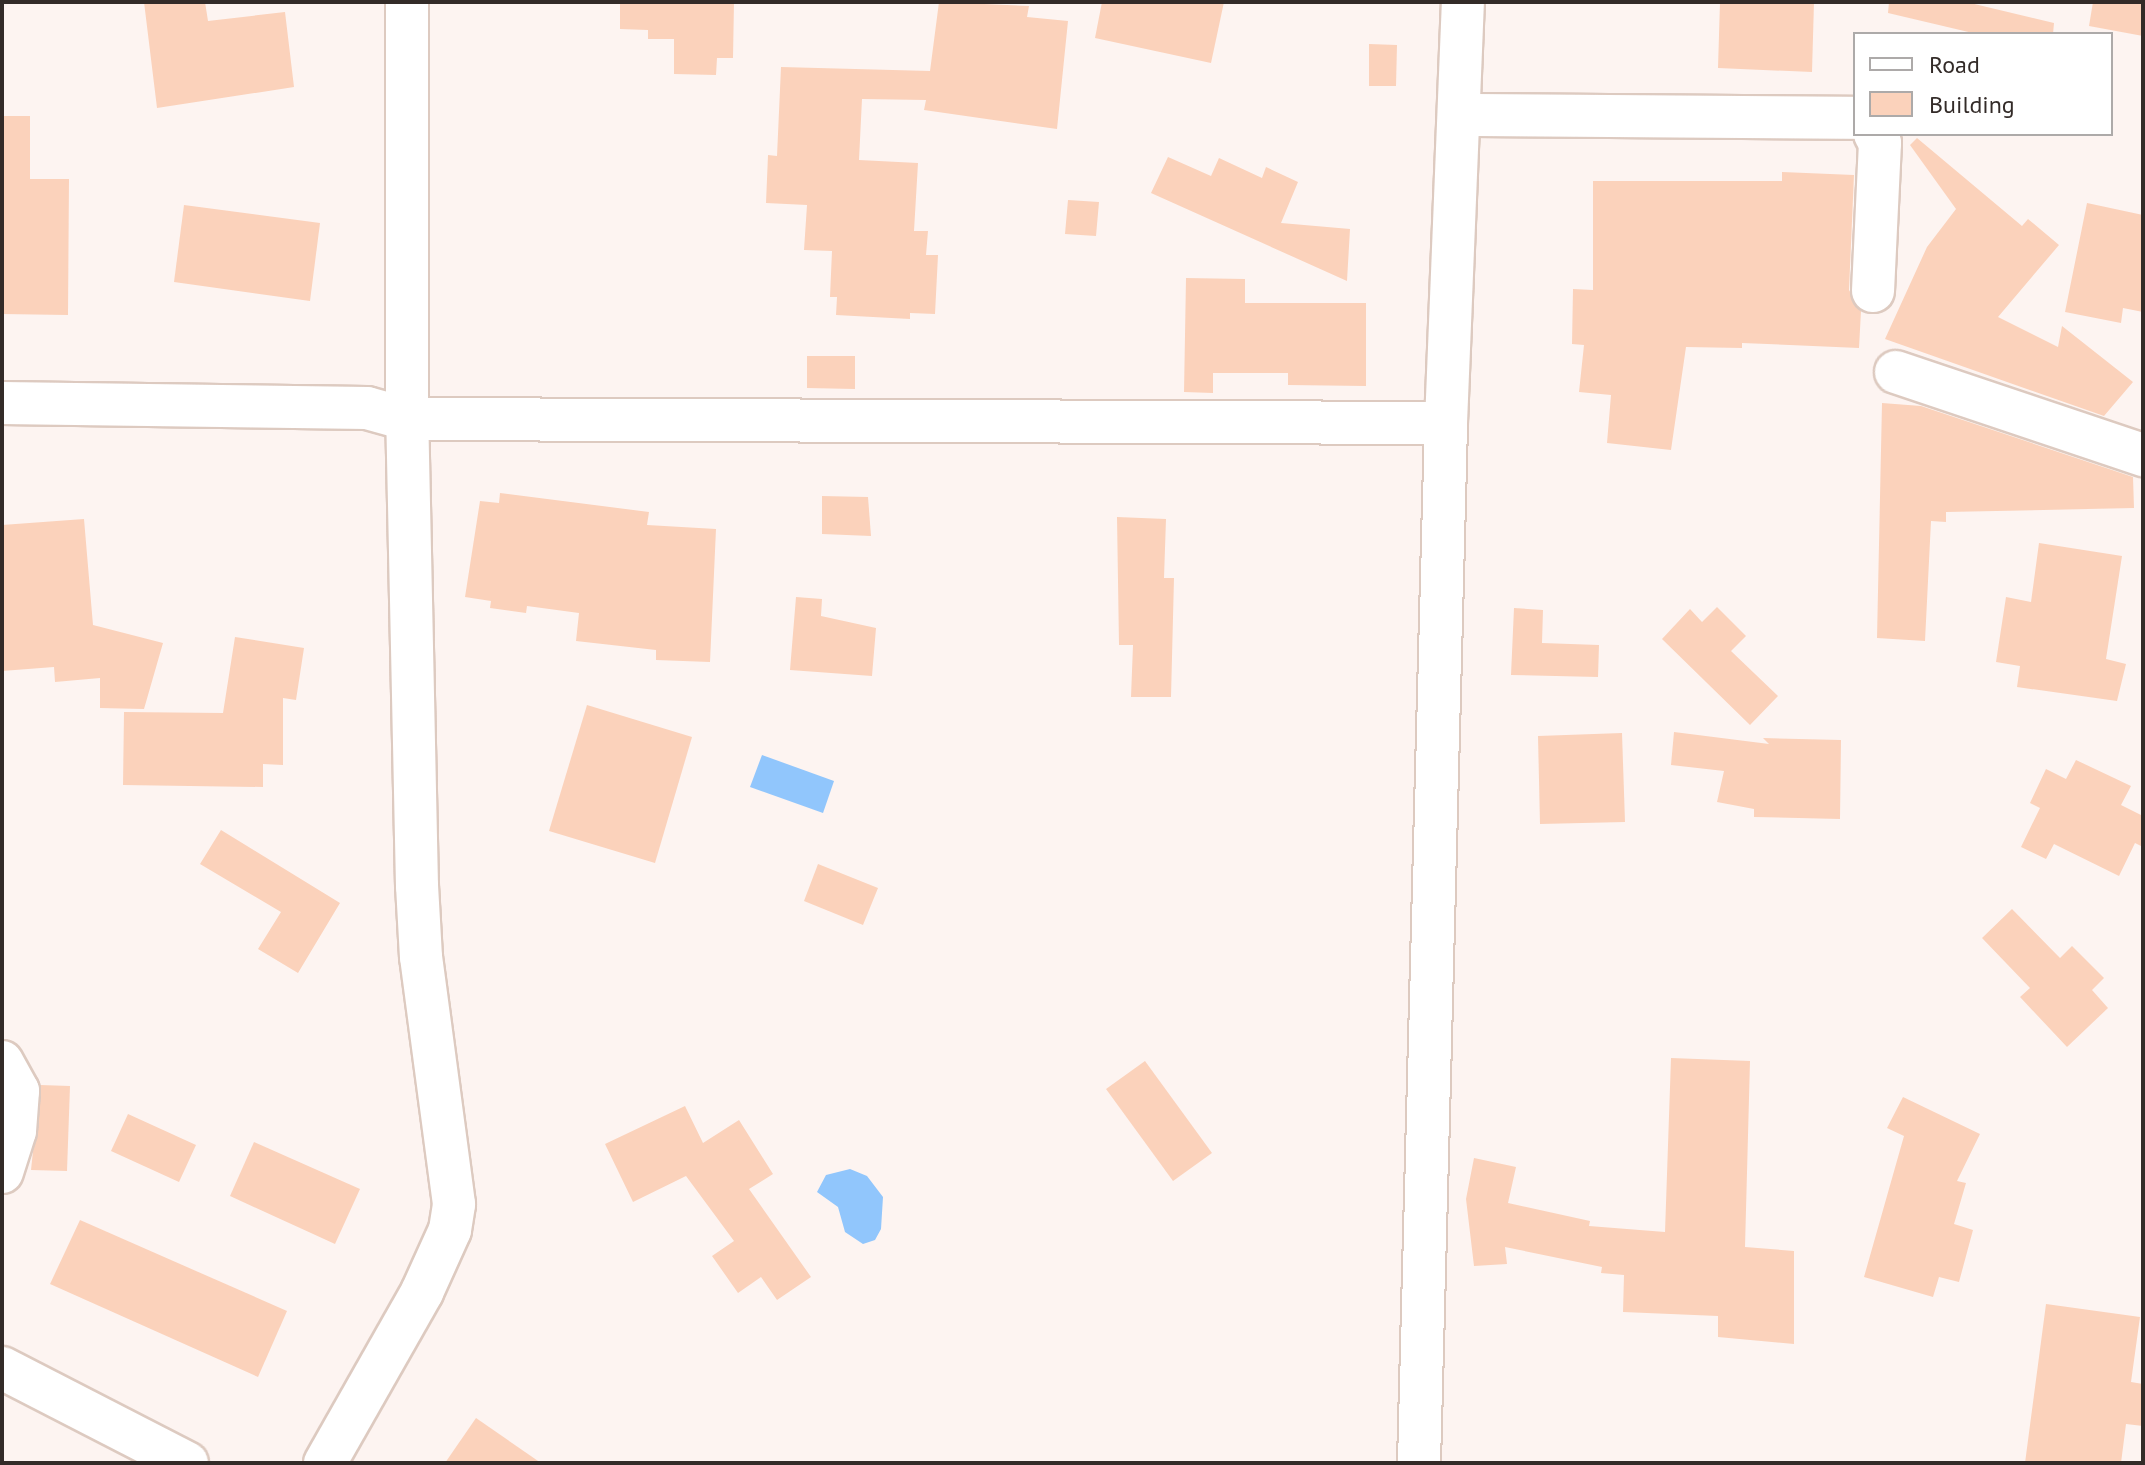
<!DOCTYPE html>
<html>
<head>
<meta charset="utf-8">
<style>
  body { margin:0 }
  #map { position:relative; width:2145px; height:1465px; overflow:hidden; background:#fdf4f1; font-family:"PT Sans",sans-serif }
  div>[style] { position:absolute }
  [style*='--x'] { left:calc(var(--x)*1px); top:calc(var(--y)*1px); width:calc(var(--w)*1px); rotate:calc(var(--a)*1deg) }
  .water>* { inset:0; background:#91c6fc }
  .building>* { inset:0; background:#fbd2bb }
  .roads { filter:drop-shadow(2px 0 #ddcac0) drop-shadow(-2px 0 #ddcac0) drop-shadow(0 2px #ddcac0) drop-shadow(0 -2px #ddcac0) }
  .minor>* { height:42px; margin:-21px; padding:0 21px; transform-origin:21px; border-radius:21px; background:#fff }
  span { translate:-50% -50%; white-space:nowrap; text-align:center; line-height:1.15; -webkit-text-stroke:6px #fff; paint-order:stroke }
  .frame { position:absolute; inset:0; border:4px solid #332b28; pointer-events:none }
  .legend { position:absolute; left:1853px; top:32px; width:260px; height:104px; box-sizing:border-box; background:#fff; border:2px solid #adaaa9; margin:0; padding:10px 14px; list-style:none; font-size:24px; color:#332b28 }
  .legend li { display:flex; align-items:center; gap:16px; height:40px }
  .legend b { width:40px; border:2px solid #adaaa9 }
</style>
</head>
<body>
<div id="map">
  <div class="water">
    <i style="clip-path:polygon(762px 755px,834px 781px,823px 813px,750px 787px)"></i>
    <i style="clip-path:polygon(850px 1169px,867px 1176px,883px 1197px,881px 1229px,875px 1240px,863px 1244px,845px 1232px,838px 1207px,817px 1192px,826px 1175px)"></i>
  </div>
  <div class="building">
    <i style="clip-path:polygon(144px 2px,205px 2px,208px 21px,285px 12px,294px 87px,157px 108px)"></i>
    <i style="clip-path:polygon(620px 2px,734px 2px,733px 58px,717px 58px,716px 75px,674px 74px,674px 39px,648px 39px,648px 30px,620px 29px)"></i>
    <i style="clip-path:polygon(939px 2px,1029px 6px,1027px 17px,1068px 21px,1057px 129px,924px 110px,926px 100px,862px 99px,859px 160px,918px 163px,914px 231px,928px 231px,926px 255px,938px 255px,935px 314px,910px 313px,910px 319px,836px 315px,837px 297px,830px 297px,832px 251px,804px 250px,807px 205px,766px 203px,768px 155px,777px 156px,781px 67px,930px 71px)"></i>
    <i style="clip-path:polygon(1102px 2px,1224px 2px,1211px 63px,1095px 38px)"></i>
    <i style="clip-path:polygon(1720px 2px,1814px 2px,1812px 72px,1718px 68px)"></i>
    <i style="clip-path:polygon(1889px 2px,1966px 2px,2054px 23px,2053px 34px,1977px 34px,1888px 13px)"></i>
    <i style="clip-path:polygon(2093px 2px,2143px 2px,2143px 36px,2089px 26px)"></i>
    <i style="clip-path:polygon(1369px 44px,1397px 45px,1396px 86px,1369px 86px)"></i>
    <i style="clip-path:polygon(2px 116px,30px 116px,30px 179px,69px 179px,68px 315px,2px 314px)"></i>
    <i style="clip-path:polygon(1917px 138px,2022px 226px,2028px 219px,2059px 245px,1998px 317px,2058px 347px,2062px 326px,2133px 382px,2104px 416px,1885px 339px,1927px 247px,1956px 209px,1910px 145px)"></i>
    <i style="clip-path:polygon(1168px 157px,1211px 176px,1219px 158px,1262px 178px,1266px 167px,1298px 182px,1281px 223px,1350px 229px,1347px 281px,1151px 193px)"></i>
    <i style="clip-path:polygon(1782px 172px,1854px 175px,1849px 290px,1861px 311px,1859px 348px,1742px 343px,1742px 348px,1686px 347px,1671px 450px,1607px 443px,1611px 395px,1579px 392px,1584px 345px,1572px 344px,1573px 289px,1593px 290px,1593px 181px,1782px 181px)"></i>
    <i style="clip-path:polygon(1068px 200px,1099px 202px,1096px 236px,1065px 234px)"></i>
    <i style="clip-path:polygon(2087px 203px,2143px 215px,2143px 312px,2123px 308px,2121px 323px,2065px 312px)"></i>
    <i style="clip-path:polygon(184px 205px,320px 223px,310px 301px,174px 282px)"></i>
    <i style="clip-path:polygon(1186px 278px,1245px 279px,1245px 303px,1366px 303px,1366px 386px,1288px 385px,1288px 373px,1213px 373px,1213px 393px,1184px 392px)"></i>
    <i style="clip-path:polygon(807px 356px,855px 356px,855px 389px,807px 388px)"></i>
    <i style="clip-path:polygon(1882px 403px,1921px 406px,2133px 477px,2134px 508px,1946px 512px,1946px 522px,1931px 521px,1925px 641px,1877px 638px)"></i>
    <i style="clip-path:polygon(500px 493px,649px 512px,647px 525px,716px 529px,710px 662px,656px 660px,656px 650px,576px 641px,579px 613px,527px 606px,526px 613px,490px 608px,491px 601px,465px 597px,480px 501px,499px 503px)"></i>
    <i style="clip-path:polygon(822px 496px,868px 497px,871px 536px,822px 534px)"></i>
    <i style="clip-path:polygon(1117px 517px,1166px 519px,1164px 578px,1174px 578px,1171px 697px,1131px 697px,1133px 645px,1119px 645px)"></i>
    <i style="clip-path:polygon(84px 519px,93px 625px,163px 643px,144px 709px,100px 708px,100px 678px,55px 682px,54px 667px,2px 671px,2px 525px)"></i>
    <i style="clip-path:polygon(2039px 543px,2122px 556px,2106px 659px,2126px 664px,2117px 701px,2017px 687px,2020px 666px,1996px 662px,2006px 597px,2031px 602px)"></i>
    <i style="clip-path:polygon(796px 597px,822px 599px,821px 616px,876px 628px,872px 676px,790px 670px)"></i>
    <i style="clip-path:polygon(1717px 607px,1746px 636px,1731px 651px,1778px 696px,1750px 725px,1662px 639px,1690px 609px,1702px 622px)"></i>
    <i style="clip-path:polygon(1514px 608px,1543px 610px,1542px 643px,1599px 645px,1598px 677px,1511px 675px)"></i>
    <i style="clip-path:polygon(235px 637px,304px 648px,296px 700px,283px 698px,283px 765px,263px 764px,263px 787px,123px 785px,124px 712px,223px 713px)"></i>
    <i style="clip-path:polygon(587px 705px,692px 737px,655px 863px,549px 831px)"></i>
    <i style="clip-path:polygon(1674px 732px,1769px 744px,1763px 738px,1841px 740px,1840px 819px,1754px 817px,1754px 809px,1717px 802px,1724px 771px,1671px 765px)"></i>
    <i style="clip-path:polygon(1622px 733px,1625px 822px,1540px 824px,1538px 736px)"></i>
    <i style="clip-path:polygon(2076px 760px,2131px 786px,2121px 805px,2143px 816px,2143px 847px,2135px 843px,2119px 876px,2054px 844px,2046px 859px,2021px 847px,2040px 808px,2030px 803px,2046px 769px,2066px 779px)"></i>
    <i style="clip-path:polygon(221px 830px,340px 903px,298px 973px,258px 949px,281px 912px,200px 864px)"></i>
    <i style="clip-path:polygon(818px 864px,878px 888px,863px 925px,804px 901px)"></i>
    <i style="clip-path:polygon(2012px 909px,2060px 958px,2072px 946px,2104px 978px,2092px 990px,2108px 1008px,2067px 1047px,2020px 997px,2030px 988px,1982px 938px)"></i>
    <i style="clip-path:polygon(1671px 1058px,1750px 1061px,1745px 1247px,1794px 1251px,1794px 1344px,1718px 1337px,1718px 1316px,1623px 1312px,1624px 1275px,1601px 1273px,1602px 1267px,1505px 1247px,1507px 1264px,1474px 1266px,1466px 1199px,1474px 1158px,1516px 1167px,1508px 1203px,1590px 1221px,1589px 1226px,1665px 1232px)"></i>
    <i style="clip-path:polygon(1145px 1061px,1212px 1153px,1173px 1181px,1106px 1089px)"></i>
    <i style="clip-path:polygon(40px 1085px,70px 1086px,67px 1171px,31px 1170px)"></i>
    <i style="clip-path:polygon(1903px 1097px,1980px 1134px,1957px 1181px,1966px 1183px,1954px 1224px,1973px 1230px,1959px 1282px,1939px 1277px,1933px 1297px,1864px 1277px,1904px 1136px,1887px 1128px)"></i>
    <i style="clip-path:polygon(685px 1106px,703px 1143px,739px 1120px,773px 1174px,749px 1189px,811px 1277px,777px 1300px,761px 1277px,738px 1293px,712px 1256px,734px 1241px,686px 1176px,633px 1202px,605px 1144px)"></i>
    <i style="clip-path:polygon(128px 1114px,196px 1145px,179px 1182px,111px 1151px)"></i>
    <i style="clip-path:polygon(254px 1142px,360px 1189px,335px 1244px,230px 1196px)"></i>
    <i style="clip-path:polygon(80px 1220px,287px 1311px,258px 1377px,50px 1284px)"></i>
    <i style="clip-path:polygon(2046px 1304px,2140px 1317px,2131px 1382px,2143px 1384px,2143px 1426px,2126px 1424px,2121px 1463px,2025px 1463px)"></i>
    <i style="clip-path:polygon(476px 1418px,541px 1463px,445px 1463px)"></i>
  </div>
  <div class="roads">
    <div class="minor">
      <i style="--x:1463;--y:115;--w:392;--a:0.4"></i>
      <i style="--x:1873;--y:291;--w:148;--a:-87.3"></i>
      <i style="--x:1880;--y:143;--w:10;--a:-119"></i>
      <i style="--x:1896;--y:372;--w:261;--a:18.6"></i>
      <i style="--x:2;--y:403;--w:365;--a:0.8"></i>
      <i style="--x:367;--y:408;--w:41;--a:15.4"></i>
      <i style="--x:407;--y:419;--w:1039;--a:0.22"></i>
      <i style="--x:2;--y:1062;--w:33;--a:61"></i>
      <i style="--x:18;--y:1091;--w:40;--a:94.3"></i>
      <i style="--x:15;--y:1131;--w:43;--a:107.6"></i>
      <i style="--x:2;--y:1368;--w:208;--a:27.2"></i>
      <i style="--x:325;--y:1463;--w:197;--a:-60.4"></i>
      <i style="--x:422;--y:1292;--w:68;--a:-65.7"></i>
      <i style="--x:450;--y:1230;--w:26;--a:-81"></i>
      <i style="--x:454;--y:1204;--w:249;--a:-97.6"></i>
      <i style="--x:421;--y:957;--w:71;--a:-93.2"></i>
      <i style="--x:417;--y:886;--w:467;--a:-91.2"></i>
      <i style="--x:407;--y:419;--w:417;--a:-90"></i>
      <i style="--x:1419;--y:1463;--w:1040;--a:-88.51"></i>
      <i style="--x:1446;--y:423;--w:421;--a:-87.7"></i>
    </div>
  </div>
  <div class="frame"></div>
  <ul class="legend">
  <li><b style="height:10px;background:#fff"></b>Road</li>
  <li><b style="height:22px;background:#fbd2bb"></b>Building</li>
  </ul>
</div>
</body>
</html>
